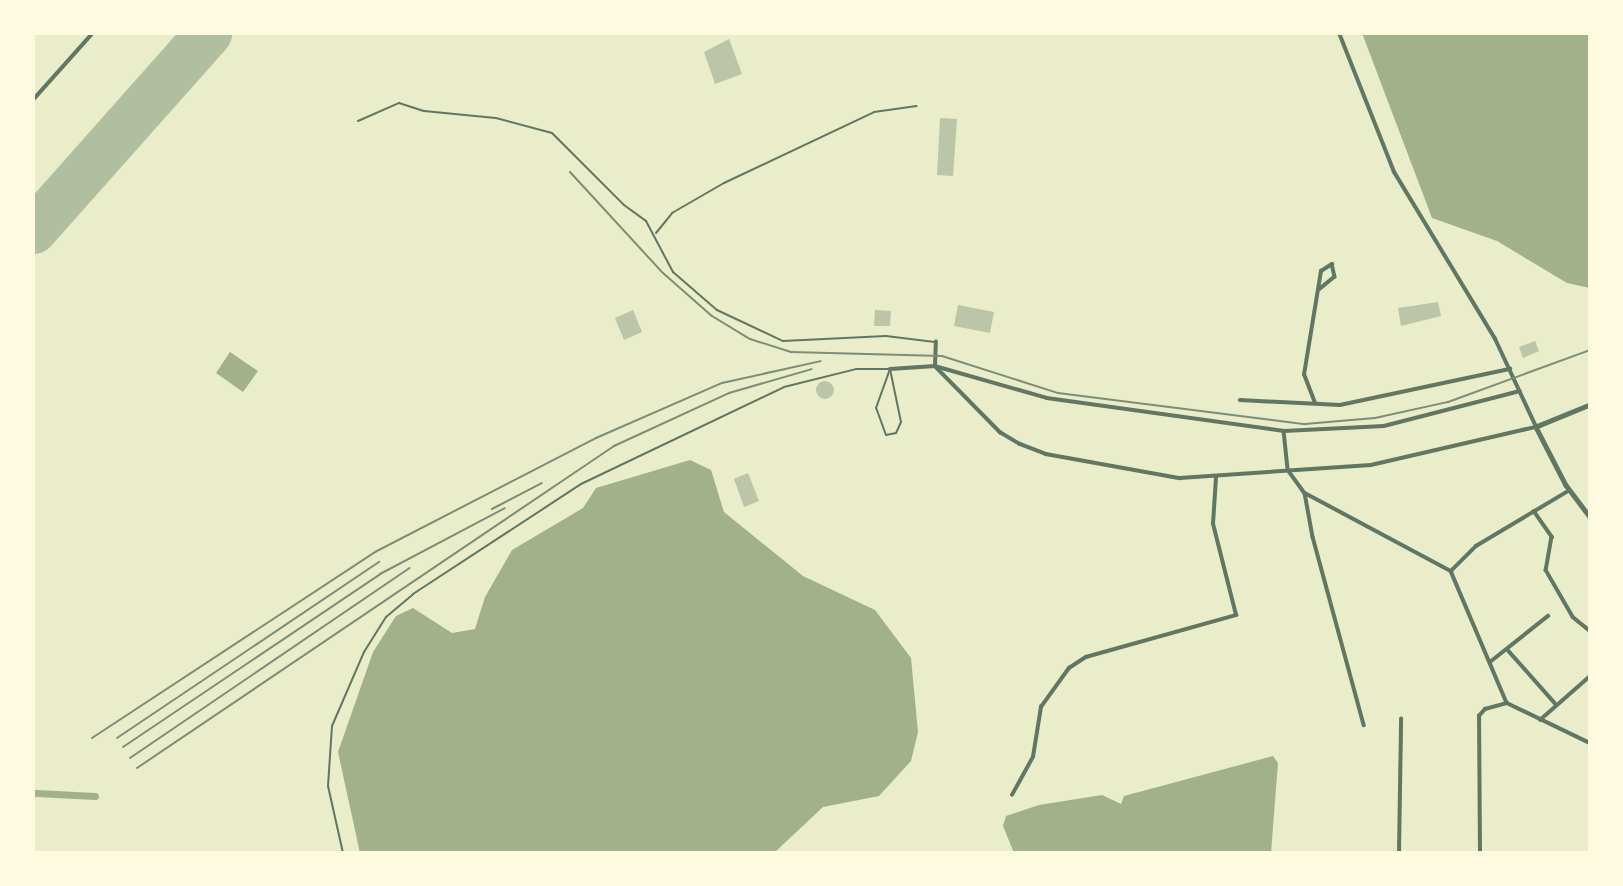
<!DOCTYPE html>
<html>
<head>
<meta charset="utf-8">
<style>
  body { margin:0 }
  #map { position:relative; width:1623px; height:886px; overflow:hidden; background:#e9edc9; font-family:Barlow,sans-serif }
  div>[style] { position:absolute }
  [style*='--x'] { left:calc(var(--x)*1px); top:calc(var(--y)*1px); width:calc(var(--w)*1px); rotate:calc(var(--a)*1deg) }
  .water>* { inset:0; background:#a3b18a }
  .canal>* { height:7px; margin:-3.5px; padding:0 3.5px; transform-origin:3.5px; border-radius:3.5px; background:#a3b18a }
  .runway>* { height:47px; margin:-23.5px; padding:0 23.5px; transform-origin:23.5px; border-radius:23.5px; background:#b2bea0 }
  .building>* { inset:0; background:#bcc5a7 }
  .round { border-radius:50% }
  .service>* { height:2px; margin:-1px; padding:0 1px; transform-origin:1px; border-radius:1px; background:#617663 }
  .minor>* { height:3.5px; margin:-1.75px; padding:0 1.75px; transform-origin:1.75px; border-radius:1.75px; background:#617663 }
  .tertiary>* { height:4.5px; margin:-2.25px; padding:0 2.25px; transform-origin:2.25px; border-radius:2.25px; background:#617663 }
  .rail>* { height:2px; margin:-1px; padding:0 1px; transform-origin:1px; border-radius:1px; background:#7c8e77 }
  span { translate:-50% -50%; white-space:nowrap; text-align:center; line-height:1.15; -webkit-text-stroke:5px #fefae0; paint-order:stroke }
  .frame { position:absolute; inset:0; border:35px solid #fefae0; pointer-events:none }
</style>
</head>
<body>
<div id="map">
  <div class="water">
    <i style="clip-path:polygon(1362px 33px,1590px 33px,1590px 288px,1567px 283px,1497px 241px,1432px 218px)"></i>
    <i style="clip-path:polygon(230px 352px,258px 371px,243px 392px,216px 373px)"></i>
    <i style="clip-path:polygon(690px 460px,711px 470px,724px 512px,803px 576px,875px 610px,911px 658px,918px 732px,911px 761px,879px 796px,823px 807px,774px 853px,360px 853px,338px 752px,373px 652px,396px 616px,413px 608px,452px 633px,475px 629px,485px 597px,512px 550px,583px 508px,596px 488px)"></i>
    <i style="clip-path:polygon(1273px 756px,1278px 763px,1271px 853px,1014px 853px,1003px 826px,1006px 816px,1039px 805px,1102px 795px,1121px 804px,1124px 796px)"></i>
  </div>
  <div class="canal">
    <i style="--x:36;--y:793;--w:59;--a:2.9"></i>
  </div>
  <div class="runway">
    <i style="--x:33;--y:230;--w:264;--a:-48.4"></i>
  </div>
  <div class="building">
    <i style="clip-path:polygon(729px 39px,742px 74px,715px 84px,704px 52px)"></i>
    <i style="clip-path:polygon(940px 118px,957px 119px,953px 176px,937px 175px)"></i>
    <i style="clip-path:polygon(1438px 302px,1441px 316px,1401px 326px,1398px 308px)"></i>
    <i style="clip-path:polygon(958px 305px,994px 312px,990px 333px,954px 326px)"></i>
    <i style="clip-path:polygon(633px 310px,642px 332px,624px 340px,615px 318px)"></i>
    <i style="clip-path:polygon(875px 310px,891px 311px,890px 326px,874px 326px)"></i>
    <i style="clip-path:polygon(1535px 341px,1539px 351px,1523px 358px,1519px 347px)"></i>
    <i class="round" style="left:816px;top:381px;width:18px;height:18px"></i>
    <i style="clip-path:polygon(748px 473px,759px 501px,744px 507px,734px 479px)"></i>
  </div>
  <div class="service">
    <i style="--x:358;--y:121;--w:45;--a:-23.7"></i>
    <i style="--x:399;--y:103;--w:26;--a:18"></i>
    <i style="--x:424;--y:111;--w:72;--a:5.6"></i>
    <i style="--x:496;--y:118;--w:58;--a:15"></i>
    <i style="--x:552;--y:133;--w:102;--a:45"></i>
    <i style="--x:624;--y:205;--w:27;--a:36"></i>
    <i style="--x:646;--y:221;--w:58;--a:62.1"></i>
    <i style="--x:673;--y:272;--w:58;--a:40.8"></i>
    <i style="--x:717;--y:310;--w:73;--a:25.2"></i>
    <i style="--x:783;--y:341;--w:103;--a:-2.8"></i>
    <i style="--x:886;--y:336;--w:49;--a:7"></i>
    <i style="--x:656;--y:233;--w:26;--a:-51"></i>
    <i style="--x:672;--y:213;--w:60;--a:-30"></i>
    <i style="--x:724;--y:183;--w:166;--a:-25.3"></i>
    <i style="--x:874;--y:112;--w:43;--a:-7.9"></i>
    <i style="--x:890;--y:369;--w:54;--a:78.3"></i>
    <i style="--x:901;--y:422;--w:12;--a:114"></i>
    <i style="--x:896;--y:433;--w:10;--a:169"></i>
    <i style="--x:886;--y:435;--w:29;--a:-110"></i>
    <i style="--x:876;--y:408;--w:41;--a:-70.3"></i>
    <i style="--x:343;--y:853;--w:69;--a:-102.6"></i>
    <i style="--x:328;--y:786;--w:60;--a:-86.2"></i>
    <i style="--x:332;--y:726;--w:81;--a:-66.6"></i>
    <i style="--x:364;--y:652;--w:41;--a:-57.8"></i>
    <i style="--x:386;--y:617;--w:35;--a:-40"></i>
    <i style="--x:413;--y:594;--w:201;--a:-33.2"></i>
    <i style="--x:581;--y:484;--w:225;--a:-25.5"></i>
    <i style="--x:784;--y:387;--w:74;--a:-14"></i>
    <i style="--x:856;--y:369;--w:33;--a:0"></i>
  </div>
  <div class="minor">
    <i style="--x:33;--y:100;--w:90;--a:-48.2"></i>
    <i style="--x:935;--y:366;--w:93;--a:45.4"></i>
    <i style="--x:1000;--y:432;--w:23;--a:31"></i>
    <i style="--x:1020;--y:444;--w:28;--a:21"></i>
    <i style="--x:1046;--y:454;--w:136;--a:10.2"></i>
    <i style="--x:1180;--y:478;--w:191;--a:-3.9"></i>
    <i style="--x:1371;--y:465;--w:169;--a:-13"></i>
    <i style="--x:1536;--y:427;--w:97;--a:-115"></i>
    <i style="--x:1495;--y:339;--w:195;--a:-121.2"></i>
    <i style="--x:1394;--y:172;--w:149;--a:-111.6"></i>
    <i style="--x:935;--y:366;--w:24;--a:-88"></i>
    <i style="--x:890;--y:369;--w:45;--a:-3.8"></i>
    <i style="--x:935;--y:366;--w:116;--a:15.9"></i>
    <i style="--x:1047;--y:398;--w:239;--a:7.9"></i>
    <i style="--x:1284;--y:431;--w:100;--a:-2.9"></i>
    <i style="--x:1384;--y:426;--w:140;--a:-14.4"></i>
    <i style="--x:1240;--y:400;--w:100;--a:2.9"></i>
    <i style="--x:1340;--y:405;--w:174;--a:-12"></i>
    <i style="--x:1315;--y:403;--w:30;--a:-111"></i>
    <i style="--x:1304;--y:375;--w:105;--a:-80.7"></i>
    <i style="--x:1321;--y:271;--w:13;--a:-32"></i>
    <i style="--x:1332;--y:264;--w:13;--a:77"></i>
    <i style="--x:1335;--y:277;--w:19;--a:141"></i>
    <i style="--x:1284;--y:431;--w:39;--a:84"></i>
    <i style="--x:1288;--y:470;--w:29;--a:54"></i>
    <i style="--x:1305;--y:493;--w:166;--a:28.1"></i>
    <i style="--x:1451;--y:571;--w:143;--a:67"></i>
    <i style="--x:1507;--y:703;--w:92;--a:25.7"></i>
    <i style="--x:1305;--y:493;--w:45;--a:79.7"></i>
    <i style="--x:1313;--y:537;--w:195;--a:74.8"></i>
    <i style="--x:1534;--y:511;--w:32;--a:55"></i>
    <i style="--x:1552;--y:537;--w:34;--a:100"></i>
    <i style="--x:1546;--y:570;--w:54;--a:60.1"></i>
    <i style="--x:1573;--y:617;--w:22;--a:39"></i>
    <i style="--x:1451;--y:571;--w:35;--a:-45"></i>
    <i style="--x:1476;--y:546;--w:109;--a:-30.8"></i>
    <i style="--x:1507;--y:649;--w:72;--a:48.4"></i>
    <i style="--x:1490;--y:662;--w:74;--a:-38.4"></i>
    <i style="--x:1540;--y:720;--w:67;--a:-41.3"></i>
    <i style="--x:1012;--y:795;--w:43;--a:-61.1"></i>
    <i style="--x:1033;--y:757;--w:51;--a:-80.9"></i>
    <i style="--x:1041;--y:707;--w:48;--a:-54.3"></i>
    <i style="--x:1069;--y:668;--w:20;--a:-33"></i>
    <i style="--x:1086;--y:657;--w:156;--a:-15.6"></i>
    <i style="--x:1236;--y:615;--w:94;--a:-104.2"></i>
    <i style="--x:1213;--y:524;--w:47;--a:-86.3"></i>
    <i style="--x:1399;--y:853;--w:134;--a:-89.1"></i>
    <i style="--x:1480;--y:853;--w:137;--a:-90.4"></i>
    <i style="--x:1479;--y:716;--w:9;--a:-49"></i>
    <i style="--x:1485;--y:709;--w:23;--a:-15"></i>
  </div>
  <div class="tertiary">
    <i style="--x:1590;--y:405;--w:58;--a:157.8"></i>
    <i style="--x:1536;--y:427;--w:65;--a:62.7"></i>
    <i style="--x:1566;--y:485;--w:40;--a:53"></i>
  </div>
  <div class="rail">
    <i style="--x:570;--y:172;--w:137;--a:47.4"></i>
    <i style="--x:663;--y:273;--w:65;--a:41.3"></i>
    <i style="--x:712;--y:316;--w:44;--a:31.2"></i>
    <i style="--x:750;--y:339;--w:43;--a:17.6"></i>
    <i style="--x:791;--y:352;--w:151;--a:1.5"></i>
    <i style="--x:942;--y:356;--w:122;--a:17.7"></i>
    <i style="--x:1058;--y:393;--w:249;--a:7.2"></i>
    <i style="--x:1305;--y:424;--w:70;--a:-4.9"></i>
    <i style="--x:1375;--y:418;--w:75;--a:-12.4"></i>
    <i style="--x:1448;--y:402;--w:151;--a:-20.1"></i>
    <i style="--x:492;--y:509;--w:56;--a:-27.5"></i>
    <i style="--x:92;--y:738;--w:339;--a:-33.3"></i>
    <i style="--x:375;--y:552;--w:249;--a:-27.3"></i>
    <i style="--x:596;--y:438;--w:137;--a:-23.6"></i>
    <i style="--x:722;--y:383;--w:101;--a:-12.5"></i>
    <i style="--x:117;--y:738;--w:316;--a:-33.9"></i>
    <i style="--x:123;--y:747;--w:310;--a:-33.9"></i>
    <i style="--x:380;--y:574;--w:141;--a:-27.8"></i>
    <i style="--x:130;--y:758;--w:338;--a:-34.2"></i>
    <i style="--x:137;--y:768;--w:576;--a:-34.02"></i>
    <i style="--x:614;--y:446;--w:127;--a:-24.7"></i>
    <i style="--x:729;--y:393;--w:86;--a:-16.1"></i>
  </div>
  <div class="frame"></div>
</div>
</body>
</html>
